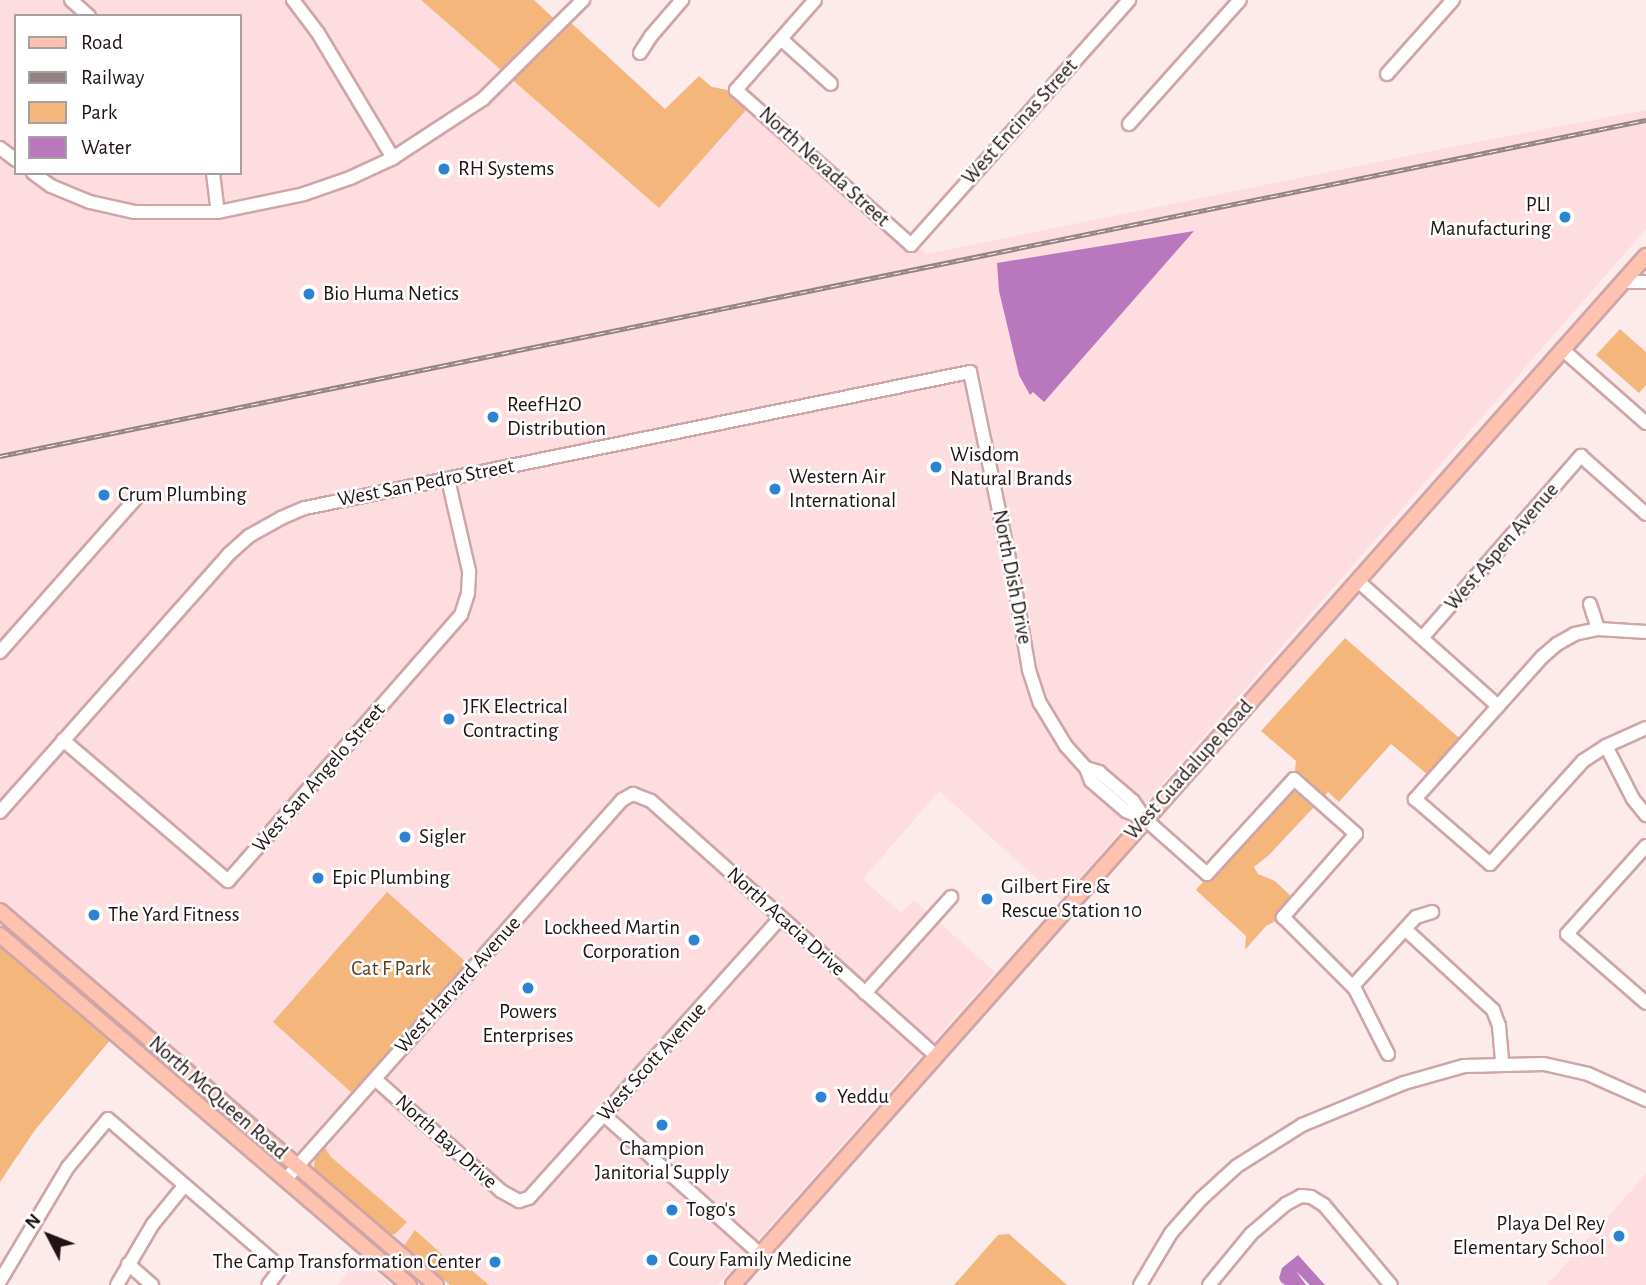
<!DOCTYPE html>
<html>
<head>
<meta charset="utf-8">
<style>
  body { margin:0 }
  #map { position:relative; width:1646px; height:1285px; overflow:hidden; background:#fdebec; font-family:"Alegreya Sans",sans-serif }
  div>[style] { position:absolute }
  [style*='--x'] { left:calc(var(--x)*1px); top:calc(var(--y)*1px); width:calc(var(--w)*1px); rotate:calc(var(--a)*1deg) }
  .built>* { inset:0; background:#fddddf }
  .green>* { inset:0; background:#f4b67a }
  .water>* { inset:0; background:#b977be }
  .roads { filter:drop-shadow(2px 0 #cfa5a8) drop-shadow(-2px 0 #cfa5a8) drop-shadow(0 2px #cfa5a8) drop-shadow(0 -2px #cfa5a8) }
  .minor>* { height:12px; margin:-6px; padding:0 6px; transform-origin:6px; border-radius:6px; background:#fff }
  .major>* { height:14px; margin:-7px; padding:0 7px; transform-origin:7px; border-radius:7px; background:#ffc2ae }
  .rail>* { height:5px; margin-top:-2.5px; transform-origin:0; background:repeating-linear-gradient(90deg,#fff 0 8px,#928283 0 16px); box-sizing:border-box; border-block:2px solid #928283 }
  .dots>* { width:19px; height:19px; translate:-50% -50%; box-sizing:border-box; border:4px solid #fff; border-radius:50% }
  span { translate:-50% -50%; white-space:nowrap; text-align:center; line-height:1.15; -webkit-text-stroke:5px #fff; paint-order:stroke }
  .street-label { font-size:21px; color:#211314 }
  .poi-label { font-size:21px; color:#211314 }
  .left { translate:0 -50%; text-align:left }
  .right { translate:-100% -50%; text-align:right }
  .park-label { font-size:21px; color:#5d3e20 }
  .legend { position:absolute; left:14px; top:14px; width:228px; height:161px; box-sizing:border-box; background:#fff; border:2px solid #a6a1a1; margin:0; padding:9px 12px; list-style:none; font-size:21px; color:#211314 }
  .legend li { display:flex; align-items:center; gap:14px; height:35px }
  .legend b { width:35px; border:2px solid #a6a1a1 }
  .north { position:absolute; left:14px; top:1201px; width:70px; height:70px; -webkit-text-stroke:5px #fff; paint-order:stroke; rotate:312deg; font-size:19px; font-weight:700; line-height:28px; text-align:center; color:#211314 }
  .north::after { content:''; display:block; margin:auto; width:24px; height:32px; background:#211314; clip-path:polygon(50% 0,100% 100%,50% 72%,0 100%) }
</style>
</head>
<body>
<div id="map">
  <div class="built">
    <i style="clip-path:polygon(evenodd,0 0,421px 0,659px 208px,747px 109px,911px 252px,917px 246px,927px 254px,1461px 145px,1646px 110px,1646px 229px,1061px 900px,939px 791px,863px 879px,901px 913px,914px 900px,995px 972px,718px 1285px,448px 1285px,0 901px,0 0,16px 16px,240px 16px,240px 173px,16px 173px,16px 16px)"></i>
    <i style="clip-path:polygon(1646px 1174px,1646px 1285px,1547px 1285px,1636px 1185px)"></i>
    <i style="clip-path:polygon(362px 1256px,371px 1266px,391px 1285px,337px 1285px)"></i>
  </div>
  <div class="green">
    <i style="clip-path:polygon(421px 0,534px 0,563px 27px,569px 21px,665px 109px,699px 76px,712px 87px,728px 90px,747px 109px,659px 208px)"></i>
    <i style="clip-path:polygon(1620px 329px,1646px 352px,1646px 385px,1639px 393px,1596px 355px)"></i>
    <i style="clip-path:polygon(1345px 638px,1465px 743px,1433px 779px,1391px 744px,1339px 802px,1328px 792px,1269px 855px,1254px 867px,1258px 874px,1275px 881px,1297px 902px,1283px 917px,1266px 926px,1245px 950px,1246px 936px,1196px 890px,1294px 779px,1296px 761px,1261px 731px)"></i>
    <i style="clip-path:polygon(387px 892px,467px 963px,352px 1093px,273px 1022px)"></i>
    <i style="clip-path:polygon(0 945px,111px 1039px,35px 1130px,0 1182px)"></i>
    <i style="clip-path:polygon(324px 1146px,331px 1157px,407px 1222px,395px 1234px,391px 1235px,314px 1169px,315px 1157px)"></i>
    <i style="clip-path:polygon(415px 1230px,457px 1268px,463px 1263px,489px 1285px,450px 1285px,404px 1246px)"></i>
    <i style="clip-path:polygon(1009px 1234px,1067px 1285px,954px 1285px,998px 1235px)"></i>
  </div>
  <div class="water">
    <i style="clip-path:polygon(1194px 231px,1044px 402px,1033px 392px,1030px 395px,1019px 375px,999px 291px,997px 263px)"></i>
    <i style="clip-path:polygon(1298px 1255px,1325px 1285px,1310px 1285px,1296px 1271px,1306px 1285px,1285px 1285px,1281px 1282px,1279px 1278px,1282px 1268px)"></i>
  </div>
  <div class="roads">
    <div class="minor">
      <i style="--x:71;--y:0;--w:24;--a:42"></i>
      <i style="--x:293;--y:0;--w:41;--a:52.9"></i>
      <i style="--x:318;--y:33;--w:146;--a:59"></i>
      <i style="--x:815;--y:0;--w:120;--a:131.3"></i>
      <i style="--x:736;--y:90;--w:234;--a:41.5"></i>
      <i style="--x:911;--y:245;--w:328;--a:-48.3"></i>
      <i style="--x:781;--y:39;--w:67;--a:42"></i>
      <i style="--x:640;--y:53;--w:20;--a:-57"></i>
      <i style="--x:651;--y:36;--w:48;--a:-49.3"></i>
      <i style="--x:1387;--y:74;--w:99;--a:-48.3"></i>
      <i style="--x:1129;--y:124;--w:166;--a:-48.2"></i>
      <i style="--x:0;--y:148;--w:20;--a:37"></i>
      <i style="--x:33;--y:173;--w:22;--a:36"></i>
      <i style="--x:51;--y:186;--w:42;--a:22.3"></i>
      <i style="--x:90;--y:202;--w:45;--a:12.8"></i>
      <i style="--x:134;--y:212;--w:84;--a:0"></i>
      <i style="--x:218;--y:212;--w:88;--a:-11.8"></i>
      <i style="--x:304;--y:194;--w:49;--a:-19.2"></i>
      <i style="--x:350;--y:178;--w:47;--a:-24.9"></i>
      <i style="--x:393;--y:158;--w:108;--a:-33.2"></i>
      <i style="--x:483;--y:99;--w:141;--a:-44.7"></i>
      <i style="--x:213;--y:173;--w:39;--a:83"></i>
      <i style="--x:1622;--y:282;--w:24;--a:0"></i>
      <i style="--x:1562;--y:349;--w:112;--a:41.4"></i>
      <i style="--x:1358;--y:581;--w:188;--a:41.8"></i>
      <i style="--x:1590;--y:604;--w:26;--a:72"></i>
      <i style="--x:1646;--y:632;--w:48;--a:-176.4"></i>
      <i style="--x:1598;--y:629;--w:24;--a:168"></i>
      <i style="--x:1575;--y:634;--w:21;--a:151"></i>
      <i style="--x:1557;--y:644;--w:20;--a:139"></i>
      <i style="--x:1542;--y:657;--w:191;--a:131.8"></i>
      <i style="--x:1415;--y:799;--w:99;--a:40.9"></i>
      <i style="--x:1490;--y:864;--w:139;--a:-47.9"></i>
      <i style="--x:1583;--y:761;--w:27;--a:-33"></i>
      <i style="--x:1606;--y:746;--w:44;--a:-24.2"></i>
      <i style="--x:1422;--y:638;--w:242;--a:-48.9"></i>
      <i style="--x:1581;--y:456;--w:87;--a:41.7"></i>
      <i style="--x:0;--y:652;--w:208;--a:-48.5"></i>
      <i style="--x:63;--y:740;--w:217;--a:40.5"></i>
      <i style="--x:228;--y:881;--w:354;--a:-48.8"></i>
      <i style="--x:461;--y:615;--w:23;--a:-72"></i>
      <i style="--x:468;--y:593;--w:22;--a:-87"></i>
      <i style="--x:469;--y:571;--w:94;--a:-102.9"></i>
      <i style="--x:1606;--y:746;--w:59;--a:63"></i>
      <i style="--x:1633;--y:799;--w:21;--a:51"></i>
      <i style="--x:1086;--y:768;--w:14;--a:17"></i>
      <i style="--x:1099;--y:772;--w:45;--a:40.5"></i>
      <i style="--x:1133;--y:801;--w:22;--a:56"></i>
      <i style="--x:1145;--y:819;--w:83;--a:41.6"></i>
      <i style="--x:1207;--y:874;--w:129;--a:-47.5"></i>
      <i style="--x:1294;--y:779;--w:83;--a:41.6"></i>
      <i style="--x:1356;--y:834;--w:111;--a:131.3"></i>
      <i style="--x:1283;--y:917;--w:102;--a:45"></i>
      <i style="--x:1355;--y:989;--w:73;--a:63.1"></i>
      <i style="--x:0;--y:812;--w:345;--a:-48.4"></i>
      <i style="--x:229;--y:554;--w:27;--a:-42"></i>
      <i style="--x:249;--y:536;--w:37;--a:-29"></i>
      <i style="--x:281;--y:518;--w:26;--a:-23"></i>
      <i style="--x:305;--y:508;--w:679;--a:-11.56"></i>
      <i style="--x:970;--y:372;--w:215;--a:78.2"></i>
      <i style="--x:1014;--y:582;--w:89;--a:80.3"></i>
      <i style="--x:1029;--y:670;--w:35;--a:72"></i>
      <i style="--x:1040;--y:703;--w:50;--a:58.8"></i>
      <i style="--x:1066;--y:746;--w:30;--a:48"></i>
      <i style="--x:1086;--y:768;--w:14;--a:69"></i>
      <i style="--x:1091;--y:781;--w:46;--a:40.6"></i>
      <i style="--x:1126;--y:811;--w:21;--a:23"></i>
      <i style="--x:1646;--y:846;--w:118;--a:131.9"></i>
      <i style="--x:1567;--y:934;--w:105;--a:41.1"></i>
      <i style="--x:1405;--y:929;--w:120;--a:42.6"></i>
      <i style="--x:1493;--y:1010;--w:17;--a:69"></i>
      <i style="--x:1499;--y:1026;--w:37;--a:85"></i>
      <i style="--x:1353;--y:986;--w:93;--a:-47.6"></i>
      <i style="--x:1416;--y:917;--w:17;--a:-17"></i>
      <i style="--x:865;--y:993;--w:129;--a:-48.1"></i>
      <i style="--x:375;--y:1079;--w:169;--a:41.6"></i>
      <i style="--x:501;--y:1191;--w:21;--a:29"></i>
      <i style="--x:519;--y:1201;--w:10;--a:-17"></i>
      <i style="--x:529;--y:1198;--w:376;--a:-48.1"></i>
      <i style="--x:604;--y:1115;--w:209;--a:41.7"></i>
      <i style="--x:286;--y:1179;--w:506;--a:-48.44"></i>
      <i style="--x:622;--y:800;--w:13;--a:-29"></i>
      <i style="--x:633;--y:794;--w:19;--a:21"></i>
      <i style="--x:651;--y:801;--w:382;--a:41.8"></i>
      <i style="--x:128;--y:1264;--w:32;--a:41"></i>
      <i style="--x:0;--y:1281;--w:133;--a:-59.2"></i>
      <i style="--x:68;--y:1167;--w:62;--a:-50.2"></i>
      <i style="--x:108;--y:1119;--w:228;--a:40.7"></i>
      <i style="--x:281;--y:1268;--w:21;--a:127"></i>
      <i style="--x:117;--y:1285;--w:71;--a:-59.5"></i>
      <i style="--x:153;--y:1224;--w:49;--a:-50.8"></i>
      <i style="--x:1140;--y:1285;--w:61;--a:-59.2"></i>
      <i style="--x:1171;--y:1233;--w:45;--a:-48.6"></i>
      <i style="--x:1201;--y:1199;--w:49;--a:-42.5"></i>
      <i style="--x:1237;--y:1166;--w:77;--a:-32.2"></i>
      <i style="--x:1302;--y:1125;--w:110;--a:-22.4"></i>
      <i style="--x:1404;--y:1083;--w:62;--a:-15.8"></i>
      <i style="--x:1464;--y:1066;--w:80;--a:-1.4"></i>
      <i style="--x:1544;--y:1064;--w:45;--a:12.8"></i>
      <i style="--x:1588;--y:1074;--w:64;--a:24.1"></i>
      <i style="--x:1209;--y:1285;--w:66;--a:-50.5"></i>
      <i style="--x:1251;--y:1234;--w:46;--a:-40.6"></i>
      <i style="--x:1286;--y:1204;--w:17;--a:-28"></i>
      <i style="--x:1301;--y:1196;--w:10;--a:6"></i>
      <i style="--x:1311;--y:1197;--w:15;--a:32"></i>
      <i style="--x:1324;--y:1205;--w:104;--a:50.1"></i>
    </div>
    <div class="major">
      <i style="--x:0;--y:911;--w:574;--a:40.62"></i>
      <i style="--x:0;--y:935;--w:538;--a:40.56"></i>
      <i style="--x:733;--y:1285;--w:1376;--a:-48.42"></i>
    </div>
  </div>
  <div class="rail">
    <i style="--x:0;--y:456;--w:1680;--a:-11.54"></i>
  </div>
  <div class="dots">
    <i style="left:444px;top:169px;background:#2c83d1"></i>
    <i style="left:1565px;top:217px;background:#2c83d1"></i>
    <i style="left:309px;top:294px;background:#2c83d1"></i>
    <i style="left:493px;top:417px;background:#2c83d1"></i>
    <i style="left:936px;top:467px;background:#2c83d1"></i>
    <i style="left:775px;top:489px;background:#2c83d1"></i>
    <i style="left:104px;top:495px;background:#2c83d1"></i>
    <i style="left:449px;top:719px;background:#2c83d1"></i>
    <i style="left:405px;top:837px;background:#2c83d1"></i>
    <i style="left:318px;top:878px;background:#2c83d1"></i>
    <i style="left:987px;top:899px;background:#2c83d1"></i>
    <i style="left:94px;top:915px;background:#2c83d1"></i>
    <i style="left:694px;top:940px;background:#2c83d1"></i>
    <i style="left:528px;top:988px;background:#2c83d1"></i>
    <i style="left:821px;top:1097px;background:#2c83d1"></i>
    <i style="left:662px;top:1125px;background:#2c83d1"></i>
    <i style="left:672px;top:1210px;background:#2c83d1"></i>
    <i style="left:1619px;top:1236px;background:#2c83d1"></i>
    <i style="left:652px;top:1260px;background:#2c83d1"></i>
    <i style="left:495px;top:1262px;background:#2c83d1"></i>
  </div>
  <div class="street-label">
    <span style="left:1020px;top:122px;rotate:-48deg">West Encinas Street</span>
    <span style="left:824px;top:167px;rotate:42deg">North Nevada Street</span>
    <span style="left:426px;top:483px;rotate:-11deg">West San Pedro Street</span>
    <span style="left:1502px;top:547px;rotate:-49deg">West Aspen Avenue</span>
    <span style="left:1012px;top:577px;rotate:79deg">North Dish Drive</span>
    <span style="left:1189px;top:770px;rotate:-48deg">West Guadalupe Road</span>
    <span style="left:319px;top:778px;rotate:-49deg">West San Angelo Street</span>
    <span style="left:786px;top:922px;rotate:42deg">North Acacia Drive</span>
    <span style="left:458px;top:985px;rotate:-48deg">West Harvard Avenue</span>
    <span style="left:652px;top:1062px;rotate:-48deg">West Scott Avenue</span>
    <span style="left:218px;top:1098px;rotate:41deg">North McQueen Road</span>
    <span style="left:446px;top:1142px;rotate:42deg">North Bay Drive</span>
  </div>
  <div class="poi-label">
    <span class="left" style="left:458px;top:169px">RH Systems</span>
    <span class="right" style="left:1551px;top:217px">PLI<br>Manufacturing</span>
    <span class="left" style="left:323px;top:294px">Bio Huma Netics</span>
    <span class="left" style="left:507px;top:417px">ReefH2O<br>Distribution</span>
    <span class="left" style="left:950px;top:467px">Wisdom<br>Natural Brands</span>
    <span class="left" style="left:789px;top:489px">Western Air<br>International</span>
    <span class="left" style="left:118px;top:495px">Crum Plumbing</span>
    <span class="left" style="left:463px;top:719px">JFK Electrical<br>Contracting</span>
    <span class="left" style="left:419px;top:837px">Sigler</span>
    <span class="left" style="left:332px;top:878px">Epic Plumbing</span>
    <span class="left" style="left:1001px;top:899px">Gilbert Fire &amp;<br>Rescue Station 10</span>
    <span class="left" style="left:108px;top:915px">The Yard Fitness</span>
    <span class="right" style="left:680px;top:940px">Lockheed Martin<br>Corporation</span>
    <span style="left:528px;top:1024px">Powers<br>Enterprises</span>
    <span class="left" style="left:837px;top:1097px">Yeddu</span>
    <span style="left:662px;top:1161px">Champion<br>Janitorial Supply</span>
    <span class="left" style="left:686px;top:1210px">Togo's</span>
    <span class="right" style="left:1605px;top:1236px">Playa Del Rey<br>Elementary School</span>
    <span class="left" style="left:668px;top:1260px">Coury Family Medicine</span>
    <span class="right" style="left:481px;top:1262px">The Camp Transformation Center</span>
  </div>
  <div class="park-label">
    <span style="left:391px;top:969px">Cat F Park</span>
  </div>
  <ul class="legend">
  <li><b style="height:9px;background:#ffc2ae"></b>Road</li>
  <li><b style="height:9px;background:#928283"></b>Railway</li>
  <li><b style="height:19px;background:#f4b67a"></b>Park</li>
  <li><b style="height:19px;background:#b977be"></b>Water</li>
  </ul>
  <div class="north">N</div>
</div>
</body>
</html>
